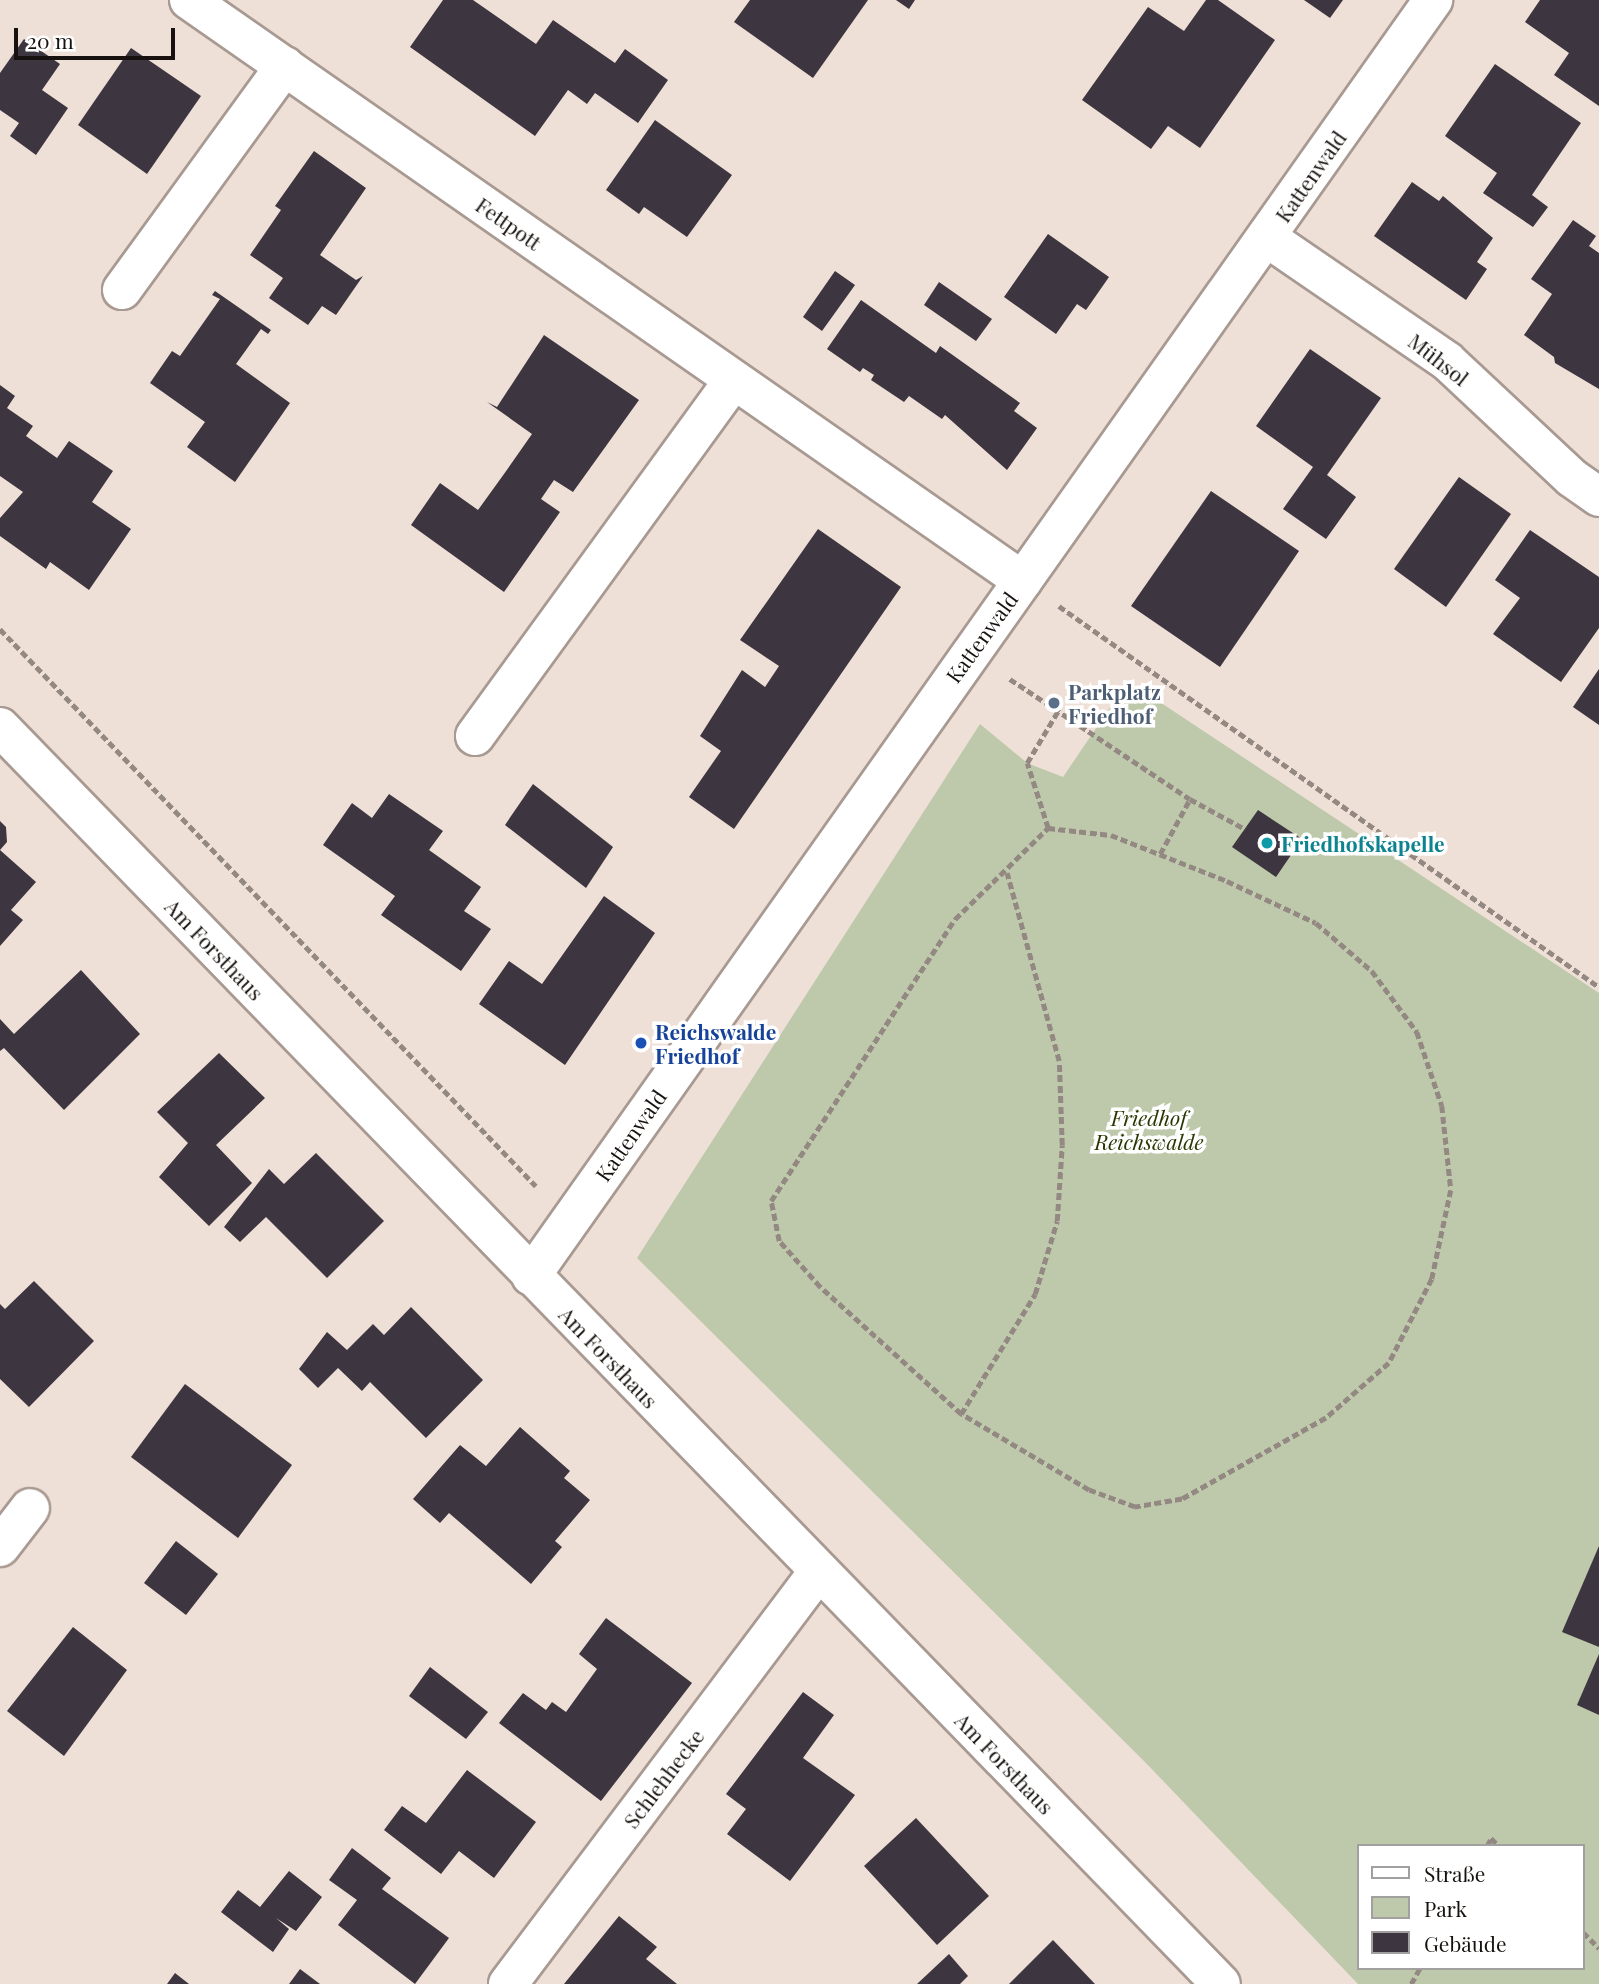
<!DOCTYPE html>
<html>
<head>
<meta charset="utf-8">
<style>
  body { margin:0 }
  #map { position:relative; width:1599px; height:1984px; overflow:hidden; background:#efe0d7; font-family:"Playfair Display",serif }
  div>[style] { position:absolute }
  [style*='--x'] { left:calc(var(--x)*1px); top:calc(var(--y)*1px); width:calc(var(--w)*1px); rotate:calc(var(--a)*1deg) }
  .green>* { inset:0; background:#bdc9aa }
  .building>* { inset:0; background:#3d353f }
  .path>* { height:4.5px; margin-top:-2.25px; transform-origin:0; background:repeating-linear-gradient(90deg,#938882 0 7px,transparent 0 10.5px) }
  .roads { filter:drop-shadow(2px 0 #a89a92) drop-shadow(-2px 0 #a89a92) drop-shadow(0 2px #a89a92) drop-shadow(0 -2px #a89a92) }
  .minor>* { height:38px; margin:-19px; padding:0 19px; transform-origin:19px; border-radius:19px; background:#fff }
  .tertiary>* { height:38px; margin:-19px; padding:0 19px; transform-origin:19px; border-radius:19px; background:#fff }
  .dots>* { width:19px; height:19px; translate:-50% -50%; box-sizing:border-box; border:4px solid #fff; border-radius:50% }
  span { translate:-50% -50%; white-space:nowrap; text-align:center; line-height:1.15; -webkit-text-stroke:7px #fff; paint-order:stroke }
  .street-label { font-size:21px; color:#17120f }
  .service-label { font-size:21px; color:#4e5e75; font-weight:700 }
  .left { translate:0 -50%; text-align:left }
  .culture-label { font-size:21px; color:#0d838f; font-weight:700 }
  .transit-label { font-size:21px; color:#164399; font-weight:700 }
  .park-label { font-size:21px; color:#283700; font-style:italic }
  .legend { position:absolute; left:1357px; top:1844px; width:228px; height:126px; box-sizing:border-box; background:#fff; border:2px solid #a2a09f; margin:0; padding:9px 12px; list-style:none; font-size:21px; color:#17120f }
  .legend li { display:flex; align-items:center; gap:14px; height:35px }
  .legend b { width:35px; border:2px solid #a2a09f }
  .scale { position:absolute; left:14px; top:28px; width:161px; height:32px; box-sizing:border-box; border:4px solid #17120f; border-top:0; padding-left:9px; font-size:21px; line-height:24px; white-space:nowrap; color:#17120f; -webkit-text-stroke:5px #fff; paint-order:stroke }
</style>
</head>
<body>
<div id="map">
  <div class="green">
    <i style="clip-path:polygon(evenodd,1128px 681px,1599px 993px,1599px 1984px,1358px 1984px,1144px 1761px,637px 1258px,980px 724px,1027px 763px,1063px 777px,1128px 681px,1359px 1846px,1583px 1846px,1583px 1968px,1359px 1968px,1359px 1846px)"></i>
  </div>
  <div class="building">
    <i style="clip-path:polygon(443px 0,473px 0,536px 44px,553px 20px,615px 63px,625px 49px,668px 80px,638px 123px,595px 93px,587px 104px,568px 90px,535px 136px,410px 47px)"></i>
    <i style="clip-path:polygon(750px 0,868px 0,813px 78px,734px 22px)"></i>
    <i style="clip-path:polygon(896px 0,915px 0,909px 9px)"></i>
    <i style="clip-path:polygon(1206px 0,1218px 0,1275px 40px,1200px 148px,1168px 126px,1151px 149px,1082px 100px,1148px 7px,1184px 31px)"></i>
    <i style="clip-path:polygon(1304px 0,1343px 0,1330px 18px)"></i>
    <i style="clip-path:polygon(1540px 0,1599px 0,1599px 106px,1554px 75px,1569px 53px,1525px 22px)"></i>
    <i style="clip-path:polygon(24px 39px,60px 64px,42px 90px,68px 108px,36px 155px,10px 136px,19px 123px,0 110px,0 73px)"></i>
    <i style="clip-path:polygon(131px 48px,201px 96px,147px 174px,78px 125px)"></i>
    <i style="clip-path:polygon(1495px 64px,1581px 123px,1532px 195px,1548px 207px,1533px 227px,1483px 193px,1497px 173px,1445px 136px)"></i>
    <i style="clip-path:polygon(655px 120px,732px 175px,687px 237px,644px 207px,639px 214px,606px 190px)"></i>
    <i style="clip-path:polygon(314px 151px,366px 188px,320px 255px,356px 280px,363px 276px,336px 315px,322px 306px,308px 325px,269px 298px,283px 278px,250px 255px,281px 210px,275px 206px)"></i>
    <i style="clip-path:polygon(1412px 182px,1439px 201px,1443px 196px,1493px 238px,1477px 262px,1487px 269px,1466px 300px,1374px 236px)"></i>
    <i style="clip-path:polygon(1573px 220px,1596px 236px,1589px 246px,1599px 253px,1599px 389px,1555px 363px,1554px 357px,1524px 335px,1552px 294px,1531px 279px)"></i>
    <i style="clip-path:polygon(1048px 234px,1109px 277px,1086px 310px,1077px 304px,1056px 334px,1004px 297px)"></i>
    <i style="clip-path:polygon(835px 271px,855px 285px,822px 331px,803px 317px)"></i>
    <i style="clip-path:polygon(939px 282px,992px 319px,976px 341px,924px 305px)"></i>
    <i style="clip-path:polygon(215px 291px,271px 330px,268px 334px,261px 329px,236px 364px,290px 403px,235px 482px,187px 447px,205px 422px,150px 383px,172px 351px,180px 356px,220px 299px,212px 295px)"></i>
    <i style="clip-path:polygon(861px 300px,936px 353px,940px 346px,1020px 403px,1014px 411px,1037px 428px,1007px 470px,945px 415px,942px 419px,909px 396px,904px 402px,871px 380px,874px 375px,863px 368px,860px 372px,827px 349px)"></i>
    <i style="clip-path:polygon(544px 335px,639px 400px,573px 492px,554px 480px,541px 499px,560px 512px,504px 592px,411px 525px,440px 483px,478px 510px,504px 474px,532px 434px,487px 402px,497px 407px)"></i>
    <i style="clip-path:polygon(1310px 349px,1381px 398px,1327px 475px,1356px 497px,1326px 539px,1283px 509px,1313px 467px,1256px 426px)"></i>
    <i style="clip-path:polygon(0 385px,15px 396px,7px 408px,33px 426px,26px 436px,57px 458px,69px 441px,113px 471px,92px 502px,131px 529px,89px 590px,50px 562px,46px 569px,0 536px,0 518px,23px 492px,0 476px)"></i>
    <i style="clip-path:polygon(1459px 477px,1511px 514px,1446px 607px,1394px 569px)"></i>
    <i style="clip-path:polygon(1211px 491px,1299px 551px,1220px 667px,1131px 606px)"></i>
    <i style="clip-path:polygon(818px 529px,901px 587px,734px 829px,689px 797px,721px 751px,700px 736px,742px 670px,765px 687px,779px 666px,740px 640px)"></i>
    <i style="clip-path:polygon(1530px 530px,1599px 577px,1599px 628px,1561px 682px,1493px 634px,1520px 598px,1495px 580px)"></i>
    <i style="clip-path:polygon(1599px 669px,1599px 725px,1573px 707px)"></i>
    <i style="clip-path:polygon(533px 784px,613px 847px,586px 888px,505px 825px)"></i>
    <i style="clip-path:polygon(389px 794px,443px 831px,429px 850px,481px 887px,464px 911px,491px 929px,461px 971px,381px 915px,395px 896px,323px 845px,352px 803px,372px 818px)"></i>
    <i style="clip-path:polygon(1258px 810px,1302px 839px,1276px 877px,1232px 847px)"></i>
    <i style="clip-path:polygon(0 821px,6px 827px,7px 842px,0 850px,36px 882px,11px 910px,23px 920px,0 946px)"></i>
    <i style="clip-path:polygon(604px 896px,655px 933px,565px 1065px,479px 1004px,509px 961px,542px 984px)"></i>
    <i style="clip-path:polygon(81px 970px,140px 1034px,64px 1110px,4px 1048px,0 1051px,0 1019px,14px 1034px)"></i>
    <i style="clip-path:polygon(219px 1053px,265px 1098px,216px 1145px,252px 1183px,209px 1226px,159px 1177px,188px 1143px,157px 1112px)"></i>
    <i style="clip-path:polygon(316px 1153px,384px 1221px,327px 1278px,266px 1217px,240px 1242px,224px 1227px,269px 1169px,284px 1184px)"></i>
    <i style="clip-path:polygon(34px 1281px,94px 1341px,29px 1407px,0 1379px,0 1304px,5px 1309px)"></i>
    <i style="clip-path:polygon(411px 1307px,483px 1380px,426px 1438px,370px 1382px,362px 1391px,338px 1368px,318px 1388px,299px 1369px,327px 1332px,347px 1350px,373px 1324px,384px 1335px)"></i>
    <i style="clip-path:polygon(185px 1384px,292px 1465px,238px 1538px,131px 1457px)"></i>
    <i style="clip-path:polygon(520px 1427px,570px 1471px,564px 1478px,590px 1500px,555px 1541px,562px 1547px,531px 1584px,449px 1513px,440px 1523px,413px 1499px,460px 1445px,486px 1466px)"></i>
    <i style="clip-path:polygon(176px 1541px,218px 1574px,186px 1615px,144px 1583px)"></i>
    <i style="clip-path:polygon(1599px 1546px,1599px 1647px,1562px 1632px)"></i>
    <i style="clip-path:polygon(606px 1618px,692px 1683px,601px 1801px,499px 1723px,523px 1693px,546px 1710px,552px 1702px,566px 1712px,597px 1669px,579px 1654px)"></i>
    <i style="clip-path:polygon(73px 1627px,127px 1670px,64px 1756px,7px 1711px)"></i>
    <i style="clip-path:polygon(1599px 1654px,1599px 1715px,1577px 1705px)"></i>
    <i style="clip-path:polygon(430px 1667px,488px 1712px,466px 1739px,409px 1696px)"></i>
    <i style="clip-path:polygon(803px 1692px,834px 1715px,803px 1758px,855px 1795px,790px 1881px,727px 1834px,746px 1809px,726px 1794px)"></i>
    <i style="clip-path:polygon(467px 1770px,536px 1822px,494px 1878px,459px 1851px,441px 1874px,384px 1830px,402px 1806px,426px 1823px)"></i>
    <i style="clip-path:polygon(916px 1818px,989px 1896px,937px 1945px,864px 1866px)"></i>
    <i style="clip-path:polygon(352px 1848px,391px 1878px,382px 1889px,449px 1938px,415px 1984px,338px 1925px,357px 1900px,329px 1880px)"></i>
    <i style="clip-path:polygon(289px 1871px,322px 1897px,296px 1931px,276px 1918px,289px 1929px,273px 1952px,221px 1912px,238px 1890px,260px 1907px)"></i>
    <i style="clip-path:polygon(619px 1916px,657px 1947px,646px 1959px,677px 1984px,564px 1984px)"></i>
    <i style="clip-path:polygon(1053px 1940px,1095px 1984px,1009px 1984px)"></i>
    <i style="clip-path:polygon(949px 1954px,968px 1976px,960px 1984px,917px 1984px)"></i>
    <i style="clip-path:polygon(300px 1969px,320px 1984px,289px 1984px)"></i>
    <i style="clip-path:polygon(175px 1973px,189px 1984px,167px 1984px)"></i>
  </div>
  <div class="path">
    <i style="--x:1059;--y:606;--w:661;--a:35.21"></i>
    <i style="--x:0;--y:629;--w:773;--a:46.1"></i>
    <i style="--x:1010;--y:679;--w:216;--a:33.7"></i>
    <i style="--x:1190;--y:799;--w:63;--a:28.6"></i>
    <i style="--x:1048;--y:828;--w:63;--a:6.3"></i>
    <i style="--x:1111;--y:835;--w:125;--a:21.6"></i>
    <i style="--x:1227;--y:881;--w:98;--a:25.3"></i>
    <i style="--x:1316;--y:923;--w:74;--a:40.6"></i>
    <i style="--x:1372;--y:971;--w:76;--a:53.6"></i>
    <i style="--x:1417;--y:1032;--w:78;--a:71.3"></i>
    <i style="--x:1442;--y:1106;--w:84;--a:83.9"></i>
    <i style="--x:1451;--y:1190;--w:91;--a:102.1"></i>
    <i style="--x:1432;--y:1279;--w:94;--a:117.1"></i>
    <i style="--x:1389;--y:1363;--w:84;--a:138.9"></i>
    <i style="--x:1326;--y:1418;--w:165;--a:150.6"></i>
    <i style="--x:1182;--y:1499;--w:48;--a:170.3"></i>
    <i style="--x:1135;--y:1507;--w:49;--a:-159.7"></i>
    <i style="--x:1089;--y:1490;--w:149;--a:-149.3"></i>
    <i style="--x:961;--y:1414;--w:190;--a:-138"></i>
    <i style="--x:820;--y:1287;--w:62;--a:-131.7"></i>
    <i style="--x:779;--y:1241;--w:41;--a:-101.3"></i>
    <i style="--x:771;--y:1201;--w:337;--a:-56.9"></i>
    <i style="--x:955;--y:919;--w:130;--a:-44.4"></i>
    <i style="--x:1048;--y:828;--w:68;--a:-107.9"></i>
    <i style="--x:1027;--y:763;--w:61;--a:-59.2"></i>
    <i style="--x:1160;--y:854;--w:63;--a:-61.4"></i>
    <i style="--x:961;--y:1414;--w:141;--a:-58.3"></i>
    <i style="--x:1035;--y:1294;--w:76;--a:-73.2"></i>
    <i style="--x:1057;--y:1221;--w:76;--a:-86.2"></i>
    <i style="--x:1062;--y:1145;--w:84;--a:-92"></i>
    <i style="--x:1059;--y:1061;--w:195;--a:-105.5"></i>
    <i style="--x:1487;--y:1846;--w:9;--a:-63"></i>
    <i style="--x:1491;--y:1838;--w:11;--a:45"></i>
    <i style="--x:1583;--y:1932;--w:23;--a:45"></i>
    <i style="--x:1411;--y:1984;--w:18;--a:-61"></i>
  </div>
  <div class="roads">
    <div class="minor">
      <i style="--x:189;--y:0;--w:1016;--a:34.86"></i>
      <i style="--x:1266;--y:237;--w:219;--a:34.4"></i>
      <i style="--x:1447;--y:361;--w:171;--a:43.1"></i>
      <i style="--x:1572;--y:478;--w:33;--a:35"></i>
      <i style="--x:122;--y:290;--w:277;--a:-54"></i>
      <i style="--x:475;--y:736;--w:440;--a:-54"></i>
      <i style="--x:531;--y:1276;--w:1563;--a:-54.74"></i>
      <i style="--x:0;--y:1547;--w:49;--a:-52.4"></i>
      <i style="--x:508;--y:1984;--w:516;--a:-53.04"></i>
    </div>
    <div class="tertiary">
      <i style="--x:0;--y:727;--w:1752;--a:45.83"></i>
    </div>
  </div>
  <div class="dots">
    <i style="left:1054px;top:703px;background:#5c6f8a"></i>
    <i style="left:1267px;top:843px;background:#0f9aa8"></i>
    <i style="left:641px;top:1043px;background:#1a4fb4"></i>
  </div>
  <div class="street-label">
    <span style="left:1310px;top:176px;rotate:-55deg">Kattenwald</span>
    <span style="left:509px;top:223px;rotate:35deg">Fettpott</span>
    <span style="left:1439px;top:359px;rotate:38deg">Mühsol</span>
    <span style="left:981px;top:637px;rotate:-54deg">Kattenwald</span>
    <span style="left:215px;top:949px;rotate:46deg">Am Forsthaus</span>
    <span style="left:630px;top:1135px;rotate:-55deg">Kattenwald</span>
    <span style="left:609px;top:1357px;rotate:46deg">Am Forsthaus</span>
    <span style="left:1005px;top:1763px;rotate:46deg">Am Forsthaus</span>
    <span style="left:663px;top:1778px;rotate:-53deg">Schlehhecke</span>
  </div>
  <div class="service-label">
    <span class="left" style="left:1068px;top:703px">Parkplatz<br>Friedhof</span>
  </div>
  <div class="culture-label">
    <span class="left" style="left:1281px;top:843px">Friedhofskapelle</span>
  </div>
  <div class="transit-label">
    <span class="left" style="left:655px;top:1043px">Reichswalde<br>Friedhof</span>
  </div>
  <div class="park-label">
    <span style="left:1149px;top:1129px">Friedhof<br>Reichswalde</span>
  </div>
  <ul class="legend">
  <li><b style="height:9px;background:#fff"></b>Straße</li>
  <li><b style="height:19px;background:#bdc9aa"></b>Park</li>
  <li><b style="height:19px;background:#3d353f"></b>Gebäude</li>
  </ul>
  <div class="scale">20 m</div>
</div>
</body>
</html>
